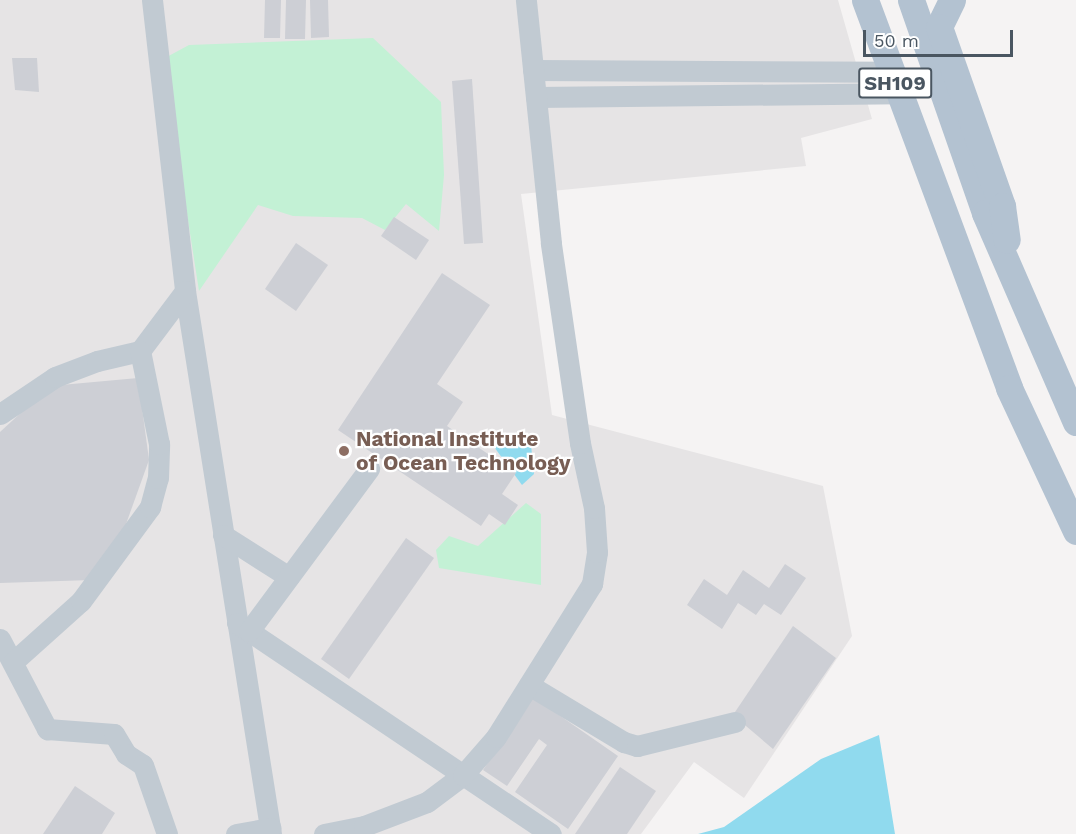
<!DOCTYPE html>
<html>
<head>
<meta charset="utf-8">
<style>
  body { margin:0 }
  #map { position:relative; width:1076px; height:834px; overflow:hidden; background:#f5f3f3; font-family:"Work Sans",sans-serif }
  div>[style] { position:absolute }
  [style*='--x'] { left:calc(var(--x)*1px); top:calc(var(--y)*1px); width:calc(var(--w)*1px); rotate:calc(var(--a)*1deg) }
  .education>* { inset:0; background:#e6e4e5 }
  .green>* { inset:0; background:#c3f1d5 }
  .water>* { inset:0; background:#90daee }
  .building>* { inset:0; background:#cdcfd5 }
  .minor>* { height:21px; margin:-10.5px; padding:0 10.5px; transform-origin:10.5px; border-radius:10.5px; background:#c1cad2 }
  .major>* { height:27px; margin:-13.5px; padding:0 13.5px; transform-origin:13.5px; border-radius:13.5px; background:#b3c2d1 }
  .dots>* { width:16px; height:16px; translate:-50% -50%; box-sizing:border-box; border:3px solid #fff; border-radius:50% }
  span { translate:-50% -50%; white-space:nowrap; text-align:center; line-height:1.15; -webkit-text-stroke:4.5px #fff; paint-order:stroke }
  .shield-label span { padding:2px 4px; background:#fff; border:2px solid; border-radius:4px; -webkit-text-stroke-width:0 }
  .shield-label { font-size:20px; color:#4a5661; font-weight:700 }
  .education-label { font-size:21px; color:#785e54; font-weight:700 }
  .left { translate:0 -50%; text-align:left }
  .scale { position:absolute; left:863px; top:30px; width:150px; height:27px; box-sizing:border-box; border:3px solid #4a5661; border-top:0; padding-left:8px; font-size:18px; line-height:21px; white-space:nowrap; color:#4a5661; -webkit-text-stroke:4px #fff; paint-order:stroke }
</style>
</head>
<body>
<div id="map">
  <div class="education">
    <i style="clip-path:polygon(0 0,838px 0,872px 119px,801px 138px,806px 166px,521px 194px,552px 415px,823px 486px,852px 636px,744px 798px,694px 762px,641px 834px,0 834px)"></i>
  </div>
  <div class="green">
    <i style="clip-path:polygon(373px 38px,441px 102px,444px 175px,439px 231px,406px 204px,385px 230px,362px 218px,293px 216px,258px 205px,199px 291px,163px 59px,189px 45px)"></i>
    <i style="clip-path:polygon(526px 503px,541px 514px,541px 585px,439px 568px,436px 550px,449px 536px,478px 546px)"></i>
  </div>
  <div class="water">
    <i style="clip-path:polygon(530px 435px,534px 474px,522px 485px,489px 440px)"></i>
    <i style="clip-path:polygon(879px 735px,895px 834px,698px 834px,724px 827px,821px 759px)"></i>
  </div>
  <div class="building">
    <i style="clip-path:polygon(265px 0,281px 0,280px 38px,264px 38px)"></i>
    <i style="clip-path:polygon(286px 0,306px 0,305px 39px,285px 39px)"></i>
    <i style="clip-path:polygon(310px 0,328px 0,329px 37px,311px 38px)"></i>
    <i style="clip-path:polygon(12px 58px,37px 58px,39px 92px,15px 90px)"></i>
    <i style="clip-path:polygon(472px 79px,483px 243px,464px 244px,452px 81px)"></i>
    <i style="clip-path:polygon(394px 217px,429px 240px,416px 260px,381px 236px)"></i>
    <i style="clip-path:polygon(296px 243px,328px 265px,296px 311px,265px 289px)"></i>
    <i style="clip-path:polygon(442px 273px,490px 305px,437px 384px,463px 402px,447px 426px,516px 473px,502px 494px,518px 505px,505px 525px,489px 514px,481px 526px,338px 430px)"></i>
    <i style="clip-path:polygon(138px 378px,149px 460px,126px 524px,91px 580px,0 583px,0 432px,50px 386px)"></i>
    <i style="clip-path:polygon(406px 538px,434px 558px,349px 679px,321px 659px)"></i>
    <i style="clip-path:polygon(785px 564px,806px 578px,781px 615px,764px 604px,756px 615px,738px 603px,722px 629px,687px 605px,704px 579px,727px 595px,743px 570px,769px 588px)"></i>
    <i style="clip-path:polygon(793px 626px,836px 658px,773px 749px,733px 715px)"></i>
    <i style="clip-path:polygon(533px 697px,618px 756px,568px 829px,515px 792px,547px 745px,539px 739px,507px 786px,483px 770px)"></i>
    <i style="clip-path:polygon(620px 767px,656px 791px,627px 834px,575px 834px)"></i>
    <i style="clip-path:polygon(75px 786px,115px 813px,102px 834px,43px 834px)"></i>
  </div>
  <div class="minor">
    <i style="--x:152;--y:0;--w:293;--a:83.5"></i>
    <i style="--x:185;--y:291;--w:550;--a:81"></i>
    <i style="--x:533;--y:70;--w:358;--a:0.3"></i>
    <i style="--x:536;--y:97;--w:364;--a:-0.6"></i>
    <i style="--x:0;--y:414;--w:66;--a:-33.9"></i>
    <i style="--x:55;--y:377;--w:45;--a:-20.9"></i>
    <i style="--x:97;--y:361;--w:44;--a:-13.1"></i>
    <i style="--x:140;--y:351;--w:75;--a:-53.1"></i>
    <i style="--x:223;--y:535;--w:78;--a:32.5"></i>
    <i style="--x:237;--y:623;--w:378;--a:33.9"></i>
    <i style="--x:249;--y:631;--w:202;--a:-53.5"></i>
    <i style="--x:0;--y:639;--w:102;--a:62.4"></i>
    <i style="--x:47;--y:729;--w:67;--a:4.3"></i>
    <i style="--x:114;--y:734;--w:23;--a:59"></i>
    <i style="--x:126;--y:754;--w:20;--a:33"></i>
    <i style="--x:143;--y:765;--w:73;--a:70.8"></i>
    <i style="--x:13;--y:662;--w:91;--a:-41.9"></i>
    <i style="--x:81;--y:601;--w:117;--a:-53.7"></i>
    <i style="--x:150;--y:507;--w:30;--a:-75"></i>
    <i style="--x:158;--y:478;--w:34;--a:-88"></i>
    <i style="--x:159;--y:444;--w:95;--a:-101.5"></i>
    <i style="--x:529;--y:685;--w:111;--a:31"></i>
    <i style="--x:624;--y:742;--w:14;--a:17"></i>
    <i style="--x:637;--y:746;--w:101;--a:-13.8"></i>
    <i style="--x:236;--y:834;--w:35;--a:-10"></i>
    <i style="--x:324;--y:834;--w:41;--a:-11.3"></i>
    <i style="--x:364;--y:826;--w:67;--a:-20.9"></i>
    <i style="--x:427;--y:802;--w:45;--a:-36.9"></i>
    <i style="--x:463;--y:775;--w:50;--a:-49"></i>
    <i style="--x:496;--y:737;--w:181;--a:-57.9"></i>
    <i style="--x:592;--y:584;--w:32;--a:-81"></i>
    <i style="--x:597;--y:552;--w:44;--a:-93.9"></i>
    <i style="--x:594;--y:508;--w:66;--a:-102.2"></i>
    <i style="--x:580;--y:443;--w:202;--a:-98.3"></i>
    <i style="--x:551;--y:243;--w:244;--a:-95.9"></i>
  </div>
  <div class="major">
    <i style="--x:865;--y:0;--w:414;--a:69.6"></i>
    <i style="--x:1009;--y:388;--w:158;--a:64.9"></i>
    <i style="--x:911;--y:0;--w:225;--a:70.8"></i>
    <i style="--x:985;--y:213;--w:228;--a:66.5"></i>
    <i style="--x:952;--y:0;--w:30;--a:116"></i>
    <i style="--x:939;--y:27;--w:190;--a:70.6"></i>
    <i style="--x:1002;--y:206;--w:34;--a:82"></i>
  </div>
  <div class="dots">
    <i style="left:344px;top:451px;background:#8d6e63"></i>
  </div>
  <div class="shield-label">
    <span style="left:895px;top:83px">SH109</span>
  </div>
  <div class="education-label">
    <span class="left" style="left:356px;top:451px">National Institute<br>of Ocean Technology</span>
  </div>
  <div class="scale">50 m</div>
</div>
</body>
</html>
